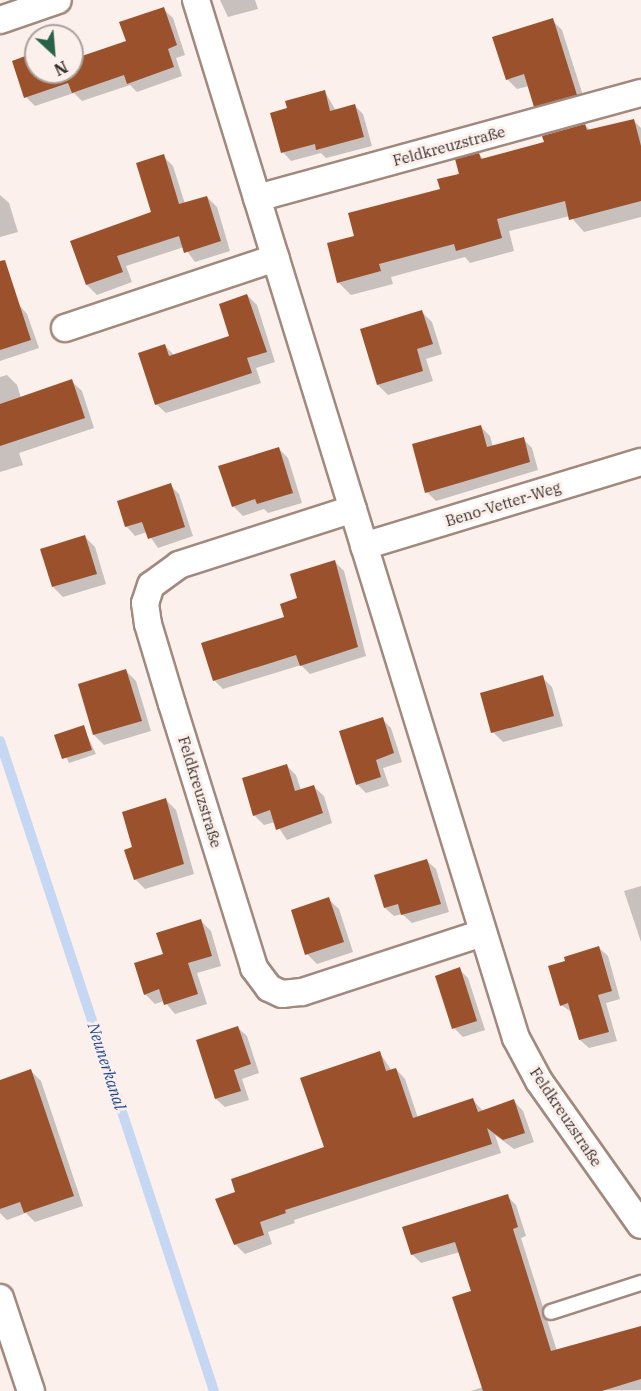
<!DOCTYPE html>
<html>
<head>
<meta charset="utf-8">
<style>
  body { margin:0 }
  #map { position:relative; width:641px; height:1391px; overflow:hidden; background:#fbf0eb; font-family:"IBM Plex Serif",serif }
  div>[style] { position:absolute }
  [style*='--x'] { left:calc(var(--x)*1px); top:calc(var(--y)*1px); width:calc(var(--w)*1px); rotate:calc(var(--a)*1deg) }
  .shadow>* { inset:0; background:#0003 }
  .stream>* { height:10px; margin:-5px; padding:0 5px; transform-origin:5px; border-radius:5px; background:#c6d7f4 }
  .building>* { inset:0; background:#9b512b }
  .roads { filter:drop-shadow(2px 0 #a2897e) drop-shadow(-2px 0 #a2897e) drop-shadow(0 2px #a2897e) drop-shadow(0 -2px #a2897e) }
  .lane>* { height:14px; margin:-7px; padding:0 7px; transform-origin:7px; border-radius:7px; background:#fff }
  .street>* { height:26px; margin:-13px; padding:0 13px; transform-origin:13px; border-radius:13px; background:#fff }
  span { translate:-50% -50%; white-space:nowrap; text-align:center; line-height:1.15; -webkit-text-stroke:6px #fbf0eb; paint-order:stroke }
  .street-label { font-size:15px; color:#382e29 }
  .water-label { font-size:16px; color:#1f4b9c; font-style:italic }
  .north { position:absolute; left:24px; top:24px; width:60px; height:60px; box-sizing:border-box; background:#fbf0eb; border:2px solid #ada29d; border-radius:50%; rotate:154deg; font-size:16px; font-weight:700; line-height:24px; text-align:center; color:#382e29 }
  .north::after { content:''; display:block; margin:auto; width:21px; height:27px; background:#2a6249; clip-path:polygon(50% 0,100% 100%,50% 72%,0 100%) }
</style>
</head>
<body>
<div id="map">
  <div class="shadow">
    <i style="clip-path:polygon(220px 0,255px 0,258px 9px,228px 17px)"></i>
    <i style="clip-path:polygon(163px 9px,173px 18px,185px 55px,176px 58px,182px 76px,137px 92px,130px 85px,82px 101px,74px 93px,35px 106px,26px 97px,36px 54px,36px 72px,72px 72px,72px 41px,84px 57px,128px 42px)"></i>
    <i style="clip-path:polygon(552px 20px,562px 30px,586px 105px,545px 116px,535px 106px,529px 86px,517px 89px,507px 79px)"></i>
    <i style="clip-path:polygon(325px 92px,336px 111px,354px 105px,363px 114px,372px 146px,326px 158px,321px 153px,291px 161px,283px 152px,288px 109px)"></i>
    <i style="clip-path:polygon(633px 120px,641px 128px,641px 217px,584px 232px,570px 216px,509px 231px,514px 251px,470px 263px,465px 257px,391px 277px,393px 284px,351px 295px,338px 282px,356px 237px,441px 190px,479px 154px,484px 160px,546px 143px,585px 125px,591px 131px)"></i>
    <i style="clip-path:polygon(163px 156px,173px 166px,185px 204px,207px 197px,217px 207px,230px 251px,195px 262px,184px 247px,126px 266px,132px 282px,97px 295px,87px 285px,72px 241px,153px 213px)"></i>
    <i style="clip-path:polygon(0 195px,9px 203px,18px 232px,0 237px)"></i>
    <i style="clip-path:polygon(247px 295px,257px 305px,275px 362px,256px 368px,261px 383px,166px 413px,156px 404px,165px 346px,175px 356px,231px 337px)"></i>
    <i style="clip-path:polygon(19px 305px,27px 314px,39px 348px,0 361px,0 311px)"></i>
    <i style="clip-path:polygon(422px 312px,432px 322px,442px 354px,426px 359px,433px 381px,388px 395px,378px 385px)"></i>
    <i style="clip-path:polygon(7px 375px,17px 385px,21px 398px,71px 381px,82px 391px,94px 428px,19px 453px,23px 465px,0 472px,0 377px)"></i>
    <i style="clip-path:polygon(481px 427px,490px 436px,493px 447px,523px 439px,532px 448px,538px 470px,436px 501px,427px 492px)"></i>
    <i style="clip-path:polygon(278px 448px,288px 458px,302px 503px,268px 513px,264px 509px,243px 516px,233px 506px)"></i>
    <i style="clip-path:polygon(170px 485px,179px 494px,193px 536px,158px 548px,147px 532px,135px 536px,127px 527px,119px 502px)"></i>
    <i style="clip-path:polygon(85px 537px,95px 547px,106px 584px,63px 597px,53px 587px)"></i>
    <i style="clip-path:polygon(335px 562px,344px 571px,366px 656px,310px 674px,301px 665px,223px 689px,214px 680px,286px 618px)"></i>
    <i style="clip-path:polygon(126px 671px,136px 681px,151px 731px,104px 745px,94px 735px)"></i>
    <i style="clip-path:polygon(542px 677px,552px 687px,563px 726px,503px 742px,493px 732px)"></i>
    <i style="clip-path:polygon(382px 719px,391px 728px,402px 762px,383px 768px,389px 786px,366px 793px,357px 784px)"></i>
    <i style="clip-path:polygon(83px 727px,96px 754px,69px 763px,56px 736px)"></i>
    <i style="clip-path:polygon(286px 765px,296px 775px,301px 790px,313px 786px,324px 796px,332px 823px,287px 840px,275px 822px,264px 825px,254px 815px)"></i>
    <i style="clip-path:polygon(166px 800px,176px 810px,194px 874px,145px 889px,135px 879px,134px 848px)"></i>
    <i style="clip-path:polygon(427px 861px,436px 869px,449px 912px,412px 923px,402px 914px,394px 916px,385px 908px)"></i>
    <i style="clip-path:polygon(641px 886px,641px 942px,624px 891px)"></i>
    <i style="clip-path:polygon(328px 899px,339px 909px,353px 952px,317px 964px,307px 954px)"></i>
    <i style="clip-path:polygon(201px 921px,211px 931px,221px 966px,197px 973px,207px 1004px,175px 1014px,164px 1001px,155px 1004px,145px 994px,165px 955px)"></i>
    <i style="clip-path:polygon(599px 948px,608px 956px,620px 999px,606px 1003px,617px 1041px,589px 1048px,580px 1040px,573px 1013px,561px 1005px)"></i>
    <i style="clip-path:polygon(459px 969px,468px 978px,485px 1030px,463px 1037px,454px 1028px)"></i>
    <i style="clip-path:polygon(238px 1028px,247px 1036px,259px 1073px,242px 1079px,249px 1100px,225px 1107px,216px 1099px,197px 1041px)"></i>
    <i style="clip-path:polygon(380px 1053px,392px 1071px,396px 1069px,405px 1079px,418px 1118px,473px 1100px,483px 1111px,514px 1101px,523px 1111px,534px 1142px,514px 1149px,495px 1135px,501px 1153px,294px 1220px,295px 1223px,268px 1232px,272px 1244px,245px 1254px,235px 1244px,237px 1193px,325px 1148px)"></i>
    <i style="clip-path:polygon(31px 1071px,41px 1081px,83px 1206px,35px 1222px,26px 1213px,7px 1220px,0 1213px,0 1081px)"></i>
    <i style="clip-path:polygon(507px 1196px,516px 1205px,526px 1236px,521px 1238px,557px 1351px,641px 1327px,641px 1390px,471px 1391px,483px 1387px,473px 1292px,460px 1252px,421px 1263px,412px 1254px)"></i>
  </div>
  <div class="stream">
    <i style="--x:0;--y:741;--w:684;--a:71.78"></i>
  </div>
  <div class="building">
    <i style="clip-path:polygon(164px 7px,177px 45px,168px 49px,174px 67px,127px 84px,124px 75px,72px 93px,68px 83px,24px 98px,12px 61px,36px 52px,36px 72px,72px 72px,72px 40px,79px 57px,126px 41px,119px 22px)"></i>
    <i style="clip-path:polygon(553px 18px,577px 95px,534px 107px,524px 74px,506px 80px,492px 37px)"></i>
    <i style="clip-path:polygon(325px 90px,330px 111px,355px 104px,364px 137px,316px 150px,315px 144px,281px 153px,270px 113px,287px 108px,285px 101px)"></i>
    <i style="clip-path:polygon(634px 119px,641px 146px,641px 201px,569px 220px,565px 201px,497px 219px,502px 238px,456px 251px,454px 244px,379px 264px,381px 271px,337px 283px,327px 243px,354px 236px,348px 213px,440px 189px,437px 179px,459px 174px,455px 159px,479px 153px,481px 159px,544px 142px,542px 136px,585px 124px,587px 130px)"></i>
    <i style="clip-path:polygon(164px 154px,179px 204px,207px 196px,221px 241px,184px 253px,179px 236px,117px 256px,123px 272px,86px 285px,70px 241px,151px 212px,136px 163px)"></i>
    <i style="clip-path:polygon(5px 260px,31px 340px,0 350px,0 261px)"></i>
    <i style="clip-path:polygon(247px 294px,267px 352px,247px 358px,252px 373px,155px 405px,138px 353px,165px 344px,169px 356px,229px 336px,219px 304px)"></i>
    <i style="clip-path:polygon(422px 310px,433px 344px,417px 349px,423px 371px,377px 385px,360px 329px)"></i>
    <i style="clip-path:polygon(72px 379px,85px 418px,0 446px,0 404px)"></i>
    <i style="clip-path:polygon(481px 425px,487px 447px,524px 437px,530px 462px,425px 493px,412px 444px)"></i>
    <i style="clip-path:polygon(279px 447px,293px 493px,257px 504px,255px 499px,232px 507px,218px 466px)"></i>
    <i style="clip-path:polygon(171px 483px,185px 527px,148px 539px,142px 522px,125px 527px,117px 501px)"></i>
    <i style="clip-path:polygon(85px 535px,97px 574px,52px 587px,40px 549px)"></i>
    <i style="clip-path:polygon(335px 560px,358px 647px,300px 666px,296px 655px,213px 681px,201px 643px,284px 617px,280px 604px,297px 598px,290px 574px)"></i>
    <i style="clip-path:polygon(126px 669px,142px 721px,93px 735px,78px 684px)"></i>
    <i style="clip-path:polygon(543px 675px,554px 716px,491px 733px,480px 693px)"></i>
    <i style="clip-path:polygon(383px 717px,394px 753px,376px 760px,381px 777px,356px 785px,339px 731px)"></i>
    <i style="clip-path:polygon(84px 725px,92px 750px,62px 759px,54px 735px)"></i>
    <i style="clip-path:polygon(287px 764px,295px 791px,314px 785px,323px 813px,276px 830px,270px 810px,253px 816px,242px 778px)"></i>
    <i style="clip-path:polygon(166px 798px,184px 864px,134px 880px,124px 850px,132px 847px,122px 812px)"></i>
    <i style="clip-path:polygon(427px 859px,441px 904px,401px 915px,398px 904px,384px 908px,374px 875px)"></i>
    <i style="clip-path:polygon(329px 897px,344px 942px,305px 955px,291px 910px)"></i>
    <i style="clip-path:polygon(201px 919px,212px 956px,188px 963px,198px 994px,164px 1005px,159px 989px,144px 995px,134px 963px,163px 954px,156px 933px)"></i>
    <i style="clip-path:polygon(599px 946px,612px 991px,598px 995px,609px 1032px,579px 1040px,568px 1003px,560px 1006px,548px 966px,565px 961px,564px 957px)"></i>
    <i style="clip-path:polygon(460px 967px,477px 1021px,452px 1029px,435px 976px)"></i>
    <i style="clip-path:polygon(238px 1026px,251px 1064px,234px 1070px,241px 1091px,215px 1099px,196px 1040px)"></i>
    <i style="clip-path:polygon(380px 1051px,386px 1071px,396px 1068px,413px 1118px,473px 1098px,478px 1112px,514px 1099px,525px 1133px,503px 1140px,487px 1128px,492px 1144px,285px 1210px,286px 1213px,260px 1222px,264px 1235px,234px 1245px,215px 1199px,235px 1192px,231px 1179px,324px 1147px,300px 1078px)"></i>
    <i style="clip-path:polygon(31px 1069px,74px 1196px,24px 1213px,20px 1202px,0 1209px,0 1080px)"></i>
    <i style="clip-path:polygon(508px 1194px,518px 1227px,513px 1229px,551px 1351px,641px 1326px,641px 1379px,602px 1391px,483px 1391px,452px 1297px,471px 1291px,455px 1242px,411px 1255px,402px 1227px)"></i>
  </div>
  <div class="roads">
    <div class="lane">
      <i style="--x:551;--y:1312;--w:95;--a:-17.9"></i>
    </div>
    <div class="street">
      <i style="--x:196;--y:0;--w:1086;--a:72.87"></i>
      <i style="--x:516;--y:1038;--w:49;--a:61.9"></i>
      <i style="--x:539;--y:1081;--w:176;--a:54.7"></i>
      <i style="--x:0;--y:20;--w:61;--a:-19"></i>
      <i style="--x:257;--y:198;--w:398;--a:-15.3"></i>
      <i style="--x:65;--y:328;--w:222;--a:-18.4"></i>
      <i style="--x:353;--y:509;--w:183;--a:162.2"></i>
      <i style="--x:179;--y:565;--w:34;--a:144"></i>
      <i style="--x:151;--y:585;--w:19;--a:108"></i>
      <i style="--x:145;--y:603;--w:21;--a:82"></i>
      <i style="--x:148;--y:624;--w:84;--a:73.3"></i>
      <i style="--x:172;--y:704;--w:276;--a:72.7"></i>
      <i style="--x:254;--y:968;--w:25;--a:53"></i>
      <i style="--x:269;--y:988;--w:14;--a:25"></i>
      <i style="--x:282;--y:994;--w:20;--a:-6"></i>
      <i style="--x:302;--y:992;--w:189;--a:-18.1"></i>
      <i style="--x:364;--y:546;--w:289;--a:-16.9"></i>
      <i style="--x:0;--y:1298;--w:98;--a:71.6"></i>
    </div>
  </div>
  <div class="street-label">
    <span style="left:449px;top:146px;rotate:-15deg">Feldkreuzstraße</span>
    <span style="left:503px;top:504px;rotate:-17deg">Beno-Vetter-Weg</span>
    <span style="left:200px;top:792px;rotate:73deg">Feldkreuzstraße</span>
    <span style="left:566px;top:1117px;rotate:56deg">Feldkreuzstraße</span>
  </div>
  <div class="water-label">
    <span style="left:107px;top:1066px;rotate:72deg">Neunerkanal</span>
  </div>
  <div class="north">N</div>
</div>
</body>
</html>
